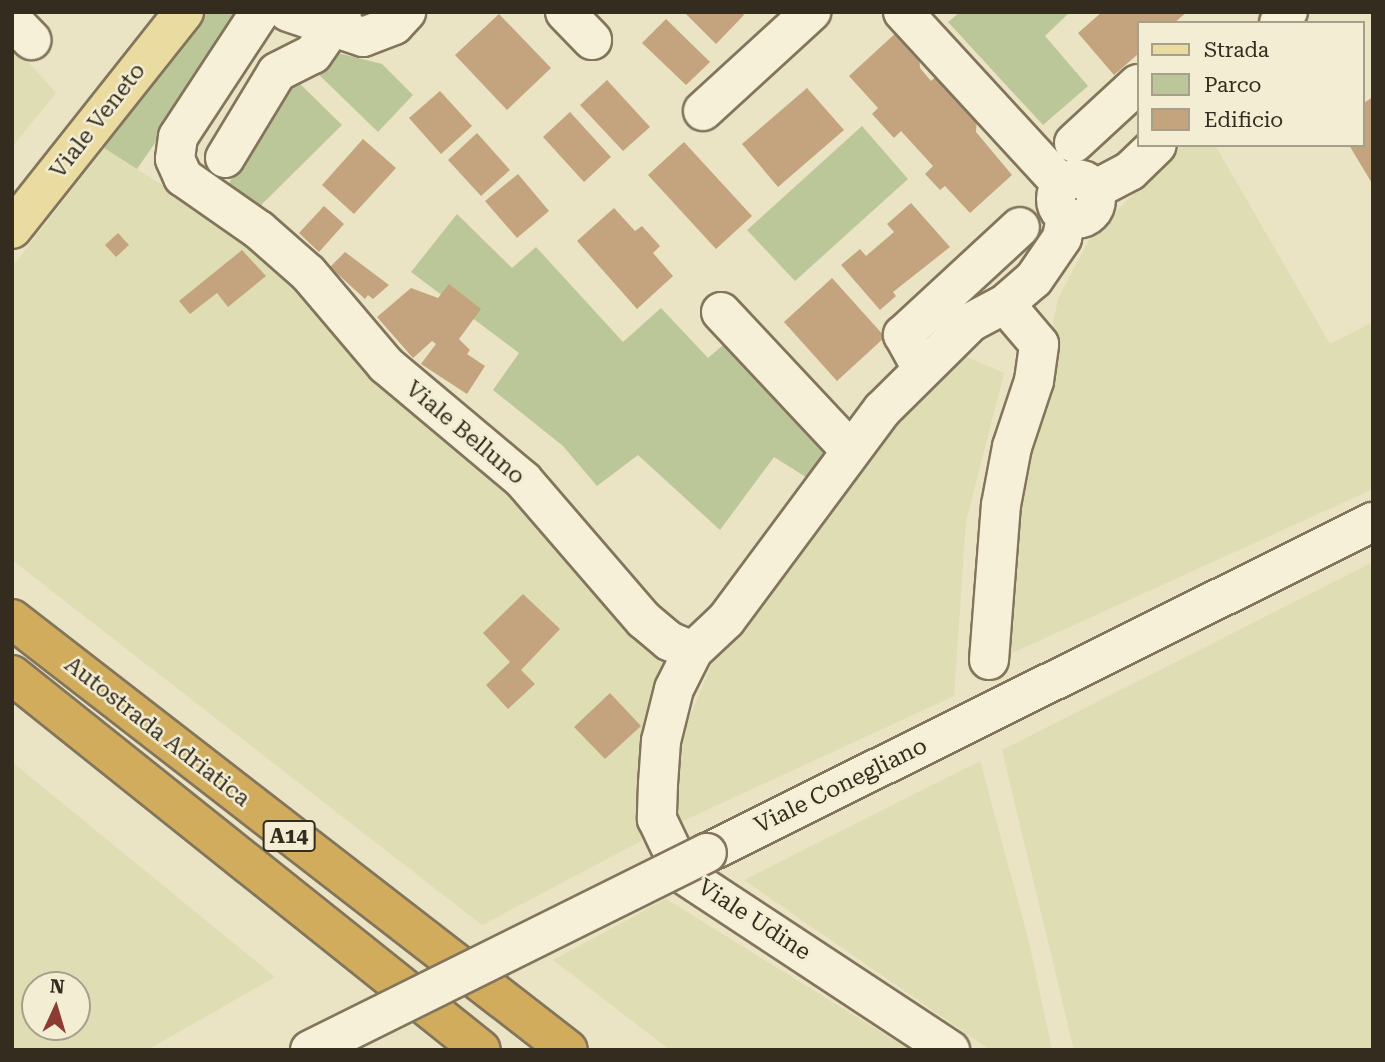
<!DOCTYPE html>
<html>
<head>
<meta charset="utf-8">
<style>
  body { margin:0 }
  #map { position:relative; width:1385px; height:1062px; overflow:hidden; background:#eae3c4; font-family:"Roboto Serif",serif }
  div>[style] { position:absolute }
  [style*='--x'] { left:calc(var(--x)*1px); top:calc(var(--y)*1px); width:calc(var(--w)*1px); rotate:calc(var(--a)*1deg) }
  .farmland>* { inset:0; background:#dfddb3 }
  .green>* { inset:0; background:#bcc799 }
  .building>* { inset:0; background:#c4a47e }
  .roads { filter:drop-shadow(2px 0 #83755c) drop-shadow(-2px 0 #83755c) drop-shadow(0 2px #83755c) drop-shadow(0 -2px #83755c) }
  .minor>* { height:38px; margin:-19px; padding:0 19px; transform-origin:19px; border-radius:19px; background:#f5f0d7 }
  .minor>.ring { margin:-19px; padding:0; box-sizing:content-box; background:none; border:38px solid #f5f0d7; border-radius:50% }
  .major>* { height:38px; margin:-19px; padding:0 19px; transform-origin:19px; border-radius:19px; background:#eadba0 }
  .highway>* { height:38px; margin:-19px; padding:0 19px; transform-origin:19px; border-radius:19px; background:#d1ac5d }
  .bridges { filter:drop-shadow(2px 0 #83755c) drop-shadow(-2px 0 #83755c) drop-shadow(0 2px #83755c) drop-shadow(0 -2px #83755c) }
  .minor-bridge>* { height:38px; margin:-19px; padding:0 19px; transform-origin:19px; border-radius:19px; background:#f5f0d7 }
  span { translate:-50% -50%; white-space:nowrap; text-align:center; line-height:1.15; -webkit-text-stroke:5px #f2edd3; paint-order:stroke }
  .shield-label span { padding:2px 5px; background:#f2edd3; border:2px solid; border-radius:5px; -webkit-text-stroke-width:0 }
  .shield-label { font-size:21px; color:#342c1f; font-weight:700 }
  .street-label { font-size:23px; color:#342c1f }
  .frame { position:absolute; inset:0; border:14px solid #342c1f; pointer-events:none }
  .legend { position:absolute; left:1137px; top:21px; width:228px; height:126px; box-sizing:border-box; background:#f2edd3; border:2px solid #a6a08b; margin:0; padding:9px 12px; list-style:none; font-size:21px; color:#342c1f }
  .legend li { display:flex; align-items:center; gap:14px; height:35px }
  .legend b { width:35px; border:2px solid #a6a08b }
  .north { position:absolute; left:21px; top:971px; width:70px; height:70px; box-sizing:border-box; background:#f2edd3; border:2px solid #a6a08b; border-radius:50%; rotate:4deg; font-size:19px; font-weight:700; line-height:28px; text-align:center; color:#342c1f }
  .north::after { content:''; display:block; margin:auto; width:24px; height:32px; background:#8c3c32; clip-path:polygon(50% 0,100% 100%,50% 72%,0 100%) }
</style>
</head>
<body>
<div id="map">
  <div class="farmland">
    <i style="clip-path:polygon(12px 44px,56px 93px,12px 147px)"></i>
    <i style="clip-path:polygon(1182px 145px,1215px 145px,1330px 344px,1373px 322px,1373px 489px,1001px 658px,1000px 584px,1058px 299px,1090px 238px)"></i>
    <i style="clip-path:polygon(104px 148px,259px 247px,333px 326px,375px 383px,512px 490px,669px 663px,640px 769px,641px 841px,482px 925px,12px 560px,12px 267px)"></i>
    <i style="clip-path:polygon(962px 355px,1004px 373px,966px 521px,954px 696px,674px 825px,674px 779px,688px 721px,711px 666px,864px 460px)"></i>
    <i style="clip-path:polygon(1373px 562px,1373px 1050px,1074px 1050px,1002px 750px)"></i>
    <i style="clip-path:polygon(980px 761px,1029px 942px,1052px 1050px,990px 1050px,744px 880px)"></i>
    <i style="clip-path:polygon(evenodd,12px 762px,275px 977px,147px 1050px,12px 1050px,12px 762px,77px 985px,77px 1027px,35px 1027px,35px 985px,77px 985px)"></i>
    <i style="clip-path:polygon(666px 899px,910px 1050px,670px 1050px,553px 960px)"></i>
  </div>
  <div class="green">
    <i style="clip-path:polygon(203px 12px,246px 12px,137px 169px,104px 148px)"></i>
    <i style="clip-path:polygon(960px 12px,1070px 12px,1045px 36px,1088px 86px,1043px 125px,948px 22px)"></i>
    <i style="clip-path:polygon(334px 52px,382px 64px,413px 95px,378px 132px,313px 69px)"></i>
    <i style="clip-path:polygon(296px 80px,342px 125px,255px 211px,228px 185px,272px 107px)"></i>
    <i style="clip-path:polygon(862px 126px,908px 179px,795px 281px,747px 230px)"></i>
    <i style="clip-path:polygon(457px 214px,512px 268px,536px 247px,623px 342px,661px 308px,708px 358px,729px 340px,827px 452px,809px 479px,774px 457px,720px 530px,638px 455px,597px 486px,563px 446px,493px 390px,519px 353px,411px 272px)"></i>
  </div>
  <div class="building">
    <i style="clip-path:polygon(684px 12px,741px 12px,744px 15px,716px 44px)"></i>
    <i style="clip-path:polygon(1102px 12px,1187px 12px,1174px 23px,1138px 23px,1138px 54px,1114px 75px,1078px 33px)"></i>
    <i style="clip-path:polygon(499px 14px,551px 68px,507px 110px,455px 55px)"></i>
    <i style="clip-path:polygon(666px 19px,710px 62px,686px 85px,642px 43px)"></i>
    <i style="clip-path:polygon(899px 30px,919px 52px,920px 68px,931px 81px,938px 75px,977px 118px,976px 132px,1012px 175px,970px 213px,945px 186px,940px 190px,925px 174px,933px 166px,901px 131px,894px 138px,872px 114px,878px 108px,849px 76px)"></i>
    <i style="clip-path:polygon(607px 80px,650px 127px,623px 151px,580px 105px)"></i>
    <i style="clip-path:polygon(807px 88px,844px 130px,778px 187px,742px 144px)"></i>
    <i style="clip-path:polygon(440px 91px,472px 126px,441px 154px,409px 118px)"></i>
    <i style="clip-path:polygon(1373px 97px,1373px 185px,1349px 145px,1362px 145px,1362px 104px)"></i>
    <i style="clip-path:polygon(570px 112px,611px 157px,584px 182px,543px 137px)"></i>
    <i style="clip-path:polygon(477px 133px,510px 170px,481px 196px,448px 160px)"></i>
    <i style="clip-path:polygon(363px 139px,396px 168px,354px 214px,322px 185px)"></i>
    <i style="clip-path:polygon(684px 142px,752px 216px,716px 249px,648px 175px)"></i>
    <i style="clip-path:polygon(518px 174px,549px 211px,517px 238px,485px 201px)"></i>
    <i style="clip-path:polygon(911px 203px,950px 247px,893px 292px,896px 296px,880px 310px,841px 265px,860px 249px,866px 256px,894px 232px,887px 224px)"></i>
    <i style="clip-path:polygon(324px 206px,344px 224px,319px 252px,299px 233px)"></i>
    <i style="clip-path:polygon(614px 208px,635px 231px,642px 226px,660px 246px,653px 253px,673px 276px,637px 309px,577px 241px)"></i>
    <i style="clip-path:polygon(118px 233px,129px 245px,116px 257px,105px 245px)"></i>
    <i style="clip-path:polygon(242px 250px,266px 276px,228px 307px,217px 293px,190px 314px,179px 301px)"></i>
    <i style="clip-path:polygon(345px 252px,389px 285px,373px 299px,368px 295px,365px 299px,330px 267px)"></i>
    <i style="clip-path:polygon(832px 278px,885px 337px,837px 381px,784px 322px)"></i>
    <i style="clip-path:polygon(449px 284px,481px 309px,459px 339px,470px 350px,467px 354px,485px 366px,467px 394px,421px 364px,436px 344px,432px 341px,413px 358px,377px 317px,411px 288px,438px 298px)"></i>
    <i style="clip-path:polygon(523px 594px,560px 629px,521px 670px,535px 684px,508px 709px,486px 685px,510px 662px,483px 633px)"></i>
    <i style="clip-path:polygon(610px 693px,641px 726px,605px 759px,574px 727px)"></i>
  </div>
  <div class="roads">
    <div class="minor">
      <i style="--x:260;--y:12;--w:149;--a:123.3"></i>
      <i style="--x:178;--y:137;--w:22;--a:98"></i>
      <i style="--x:175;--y:159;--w:20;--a:66"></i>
      <i style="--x:183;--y:177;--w:93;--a:34.9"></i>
      <i style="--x:259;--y:230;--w:65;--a:41.3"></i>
      <i style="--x:308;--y:273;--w:121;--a:49.7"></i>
      <i style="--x:386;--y:365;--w:179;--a:40"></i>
      <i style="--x:523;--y:480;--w:185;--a:49.2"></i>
      <i style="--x:644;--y:620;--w:33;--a:40"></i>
      <i style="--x:669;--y:641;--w:26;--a:23"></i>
      <i style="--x:693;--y:651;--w:45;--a:-43.2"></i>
      <i style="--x:726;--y:620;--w:262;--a:-53.4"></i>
      <i style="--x:882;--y:410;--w:125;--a:-44.7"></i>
      <i style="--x:971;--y:322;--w:38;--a:-28"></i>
      <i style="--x:1005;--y:304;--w:38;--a:-41"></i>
      <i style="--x:1034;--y:279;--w:50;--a:-55.7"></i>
      <i style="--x:1062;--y:238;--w:21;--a:-79"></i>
      <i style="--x:288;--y:12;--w:79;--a:18.4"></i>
      <i style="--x:363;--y:37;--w:33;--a:-21"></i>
      <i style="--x:394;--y:25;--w:18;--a:-47"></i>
      <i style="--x:565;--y:12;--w:39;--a:46"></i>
      <i style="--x:903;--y:12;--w:234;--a:47.4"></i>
      <i style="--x:12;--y:20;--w:28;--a:46"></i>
      <i style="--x:1279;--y:23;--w:14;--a:-51"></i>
      <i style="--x:703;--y:111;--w:147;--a:-42.5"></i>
      <i style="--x:1074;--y:143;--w:87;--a:-42.7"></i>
      <i style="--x:225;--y:158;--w:100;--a:-58.8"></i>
      <i style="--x:277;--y:72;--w:40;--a:-26.6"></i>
      <i style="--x:313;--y:54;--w:51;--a:-55.4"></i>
      <i class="ring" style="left:1056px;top:179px;width:2px;height:2px"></i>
      <i style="--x:1094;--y:190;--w:41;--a:-27.8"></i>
      <i style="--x:1130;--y:171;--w:37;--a:-44"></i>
      <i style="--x:721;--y:312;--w:187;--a:46.9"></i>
      <i style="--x:921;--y:367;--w:37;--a:-119"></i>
      <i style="--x:903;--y:335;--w:159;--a:-42.7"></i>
      <i style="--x:693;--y:651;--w:42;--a:116.6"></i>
      <i style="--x:674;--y:689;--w:54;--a:104"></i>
      <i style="--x:661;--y:741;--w:43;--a:94"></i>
      <i style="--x:658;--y:784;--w:35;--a:92"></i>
      <i style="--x:657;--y:819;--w:61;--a:64.7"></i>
      <i style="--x:683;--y:874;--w:320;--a:33.4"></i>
      <i style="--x:989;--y:660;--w:155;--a:-85.6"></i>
      <i style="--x:1001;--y:505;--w:59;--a:-79.3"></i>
      <i style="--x:1012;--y:447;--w:70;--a:-71.6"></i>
      <i style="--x:1034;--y:381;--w:37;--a:-82"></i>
      <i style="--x:1039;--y:344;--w:52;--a:-130.4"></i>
      <i style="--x:707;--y:853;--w:744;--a:-26.43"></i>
    </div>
    <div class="major">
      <i style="--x:12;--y:229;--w:277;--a:-51.6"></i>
    </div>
    <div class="highway">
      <i style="--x:12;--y:619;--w:703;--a:37.78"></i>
      <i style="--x:12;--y:675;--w:600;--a:38.64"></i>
    </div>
  </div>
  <div class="bridges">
    <div class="minor-bridge">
      <i style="--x:310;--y:1050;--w:443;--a:-26.4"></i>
    </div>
  </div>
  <div class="shield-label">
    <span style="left:289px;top:836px">A14</span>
  </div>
  <div class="street-label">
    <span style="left:98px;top:121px;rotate:-52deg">Viale Veneto</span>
    <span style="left:465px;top:433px;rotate:40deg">Viale Belluno</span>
    <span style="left:157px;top:732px;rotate:38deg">Autostrada Adriatica</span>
    <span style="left:841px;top:786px;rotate:-26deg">Viale Conegliano</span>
    <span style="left:754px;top:920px;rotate:33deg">Viale Udine</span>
  </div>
  <div class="frame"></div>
  <ul class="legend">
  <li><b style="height:9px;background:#eadba0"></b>Strada</li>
  <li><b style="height:19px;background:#bcc799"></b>Parco</li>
  <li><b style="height:19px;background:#c4a47e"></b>Edificio</li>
  </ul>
  <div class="north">N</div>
</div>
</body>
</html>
